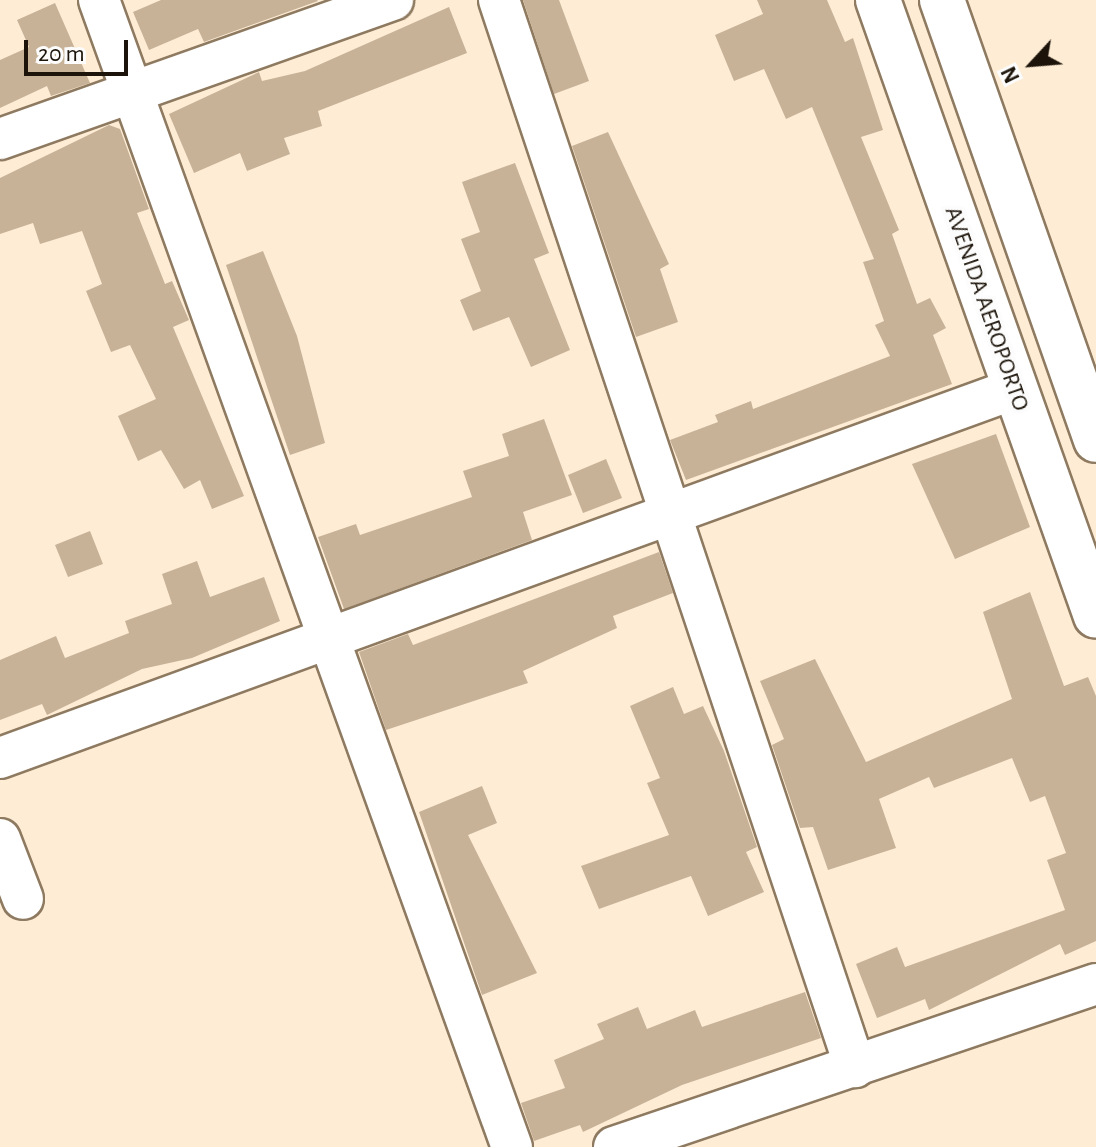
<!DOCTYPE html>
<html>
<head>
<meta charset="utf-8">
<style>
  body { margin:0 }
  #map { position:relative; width:1096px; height:1147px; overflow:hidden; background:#feecd5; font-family:"Alegreya Sans",sans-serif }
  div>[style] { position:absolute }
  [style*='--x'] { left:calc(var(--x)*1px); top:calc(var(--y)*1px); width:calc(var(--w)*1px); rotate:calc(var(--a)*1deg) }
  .building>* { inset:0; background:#c7b297 }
  .roads { filter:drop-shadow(2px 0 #8e7a60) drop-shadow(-2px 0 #8e7a60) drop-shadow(0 2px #8e7a60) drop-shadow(0 -2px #8e7a60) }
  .street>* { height:40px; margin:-20px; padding:0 20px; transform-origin:20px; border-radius:20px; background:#fff }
  .secondary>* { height:44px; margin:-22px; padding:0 22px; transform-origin:22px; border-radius:22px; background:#fff }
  span { translate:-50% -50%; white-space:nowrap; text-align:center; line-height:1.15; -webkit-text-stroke:8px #fcfcfc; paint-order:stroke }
  .street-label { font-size:24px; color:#1c140a }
  .north { position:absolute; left:992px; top:24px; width:80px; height:80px; -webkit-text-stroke:6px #fcfcfc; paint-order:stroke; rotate:244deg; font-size:22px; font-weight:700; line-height:32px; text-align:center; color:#1c140a }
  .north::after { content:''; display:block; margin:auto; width:28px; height:36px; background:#1c140a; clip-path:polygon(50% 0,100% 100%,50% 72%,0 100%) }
  .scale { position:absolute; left:24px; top:40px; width:104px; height:36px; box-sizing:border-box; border:4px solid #1c140a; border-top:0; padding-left:10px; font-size:24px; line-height:28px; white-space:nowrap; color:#1c140a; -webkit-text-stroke:6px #fcfcfc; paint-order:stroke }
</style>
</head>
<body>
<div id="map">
  <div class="building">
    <i style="clip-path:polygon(161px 0,317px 0,318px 1px,204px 42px,198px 29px,149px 50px,133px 12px)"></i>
    <i style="clip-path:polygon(523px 0,559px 0,589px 81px,554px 94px)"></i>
    <i style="clip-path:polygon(757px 0,827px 0,845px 42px,853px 38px,883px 130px,861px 137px,899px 230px,892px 234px,917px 304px,930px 298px,946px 328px,933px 335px,952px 384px,686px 480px,670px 440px,718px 422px,715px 415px,751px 401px,753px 409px,890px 356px,875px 325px,884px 321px,863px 262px,874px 259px,812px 107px,786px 119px,764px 69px,734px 81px,715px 35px,763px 14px)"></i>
    <i style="clip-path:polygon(55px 3px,90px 83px,51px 96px,47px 86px,0 108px,0 60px,29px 47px,17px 20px)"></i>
    <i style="clip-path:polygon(449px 7px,467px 53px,318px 111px,322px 126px,284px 138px,290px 154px,247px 171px,240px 153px,194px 173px,169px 114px,259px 72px,262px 81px,305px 71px)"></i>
    <i style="clip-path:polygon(109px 125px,120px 129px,149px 209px,137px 213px,165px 284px,172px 281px,189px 320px,173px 327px,244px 496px,212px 509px,200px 480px,184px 489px,161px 450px,138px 461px,118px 416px,156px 399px,130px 345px,111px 352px,86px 291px,102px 284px,82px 231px,40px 244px,33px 223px,0 234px,0 178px)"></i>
    <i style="clip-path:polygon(608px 132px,669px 264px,660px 269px,678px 322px,636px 337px,572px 146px)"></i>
    <i style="clip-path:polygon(515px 163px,549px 253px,534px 259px,570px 350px,531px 367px,509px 317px,473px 331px,460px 300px,481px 291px,461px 239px,480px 232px,462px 182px)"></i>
    <i style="clip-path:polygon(263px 251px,297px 336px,325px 443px,290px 455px,226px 265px)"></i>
    <i style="clip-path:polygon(544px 419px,572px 495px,523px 512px,532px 540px,344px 609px,318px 537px,356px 524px,360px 535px,472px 497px,463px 471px,509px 456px,502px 434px)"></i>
    <i style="clip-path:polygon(996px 434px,1030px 527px,955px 559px,912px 464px)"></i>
    <i style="clip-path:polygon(606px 459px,622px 498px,583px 513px,568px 475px)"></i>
    <i style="clip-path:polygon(90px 531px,103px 564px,68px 577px,55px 545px)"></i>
    <i style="clip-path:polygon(659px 552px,673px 593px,613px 616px,617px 628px,523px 671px,528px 683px,386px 730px,359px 652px,408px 634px,413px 645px)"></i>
    <i style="clip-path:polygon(197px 561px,210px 597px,264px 577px,280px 621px,192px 658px,142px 669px,47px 715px,42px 704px,0 720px,0 660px,56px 636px,65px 658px,129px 633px,125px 621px,172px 604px,162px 574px)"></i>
    <i style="clip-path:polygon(1030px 592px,1064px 686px,1088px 677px,1096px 696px,1096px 941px,1065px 955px,1060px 944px,929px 1010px,925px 999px,877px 1018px,856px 964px,897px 947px,905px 967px,1065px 910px,1047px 860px,1066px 853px,1045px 796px,1030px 802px,1012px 758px,934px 788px,929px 777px,879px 799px,896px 848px,828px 870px,813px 827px,800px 828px,772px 745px,784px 739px,760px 681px,815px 659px,866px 762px,1012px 699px,983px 612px)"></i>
    <i style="clip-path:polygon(673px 687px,684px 714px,703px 706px,724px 751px,757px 847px,746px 852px,764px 892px,708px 916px,691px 876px,599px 909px,581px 866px,669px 835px,647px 783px,660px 778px,630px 706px)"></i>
    <i style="clip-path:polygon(482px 786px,497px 823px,468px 835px,537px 973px,482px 995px,419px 812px)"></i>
    <i style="clip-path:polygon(805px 992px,821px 1038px,682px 1085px,583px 1132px,580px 1125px,534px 1141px,521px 1103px,565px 1088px,554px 1060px,604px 1039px,597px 1024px,638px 1007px,647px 1029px,695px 1010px,702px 1027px)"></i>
  </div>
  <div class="roads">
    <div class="street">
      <i style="--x:99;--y:0;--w:1219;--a:70.2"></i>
      <i style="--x:499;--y:0;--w:1125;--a:71.55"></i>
      <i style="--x:0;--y:139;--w:417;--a:-19.5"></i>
      <i style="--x:0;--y:758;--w:1079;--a:-20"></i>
      <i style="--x:0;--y:839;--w:64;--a:69"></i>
      <i style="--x:614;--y:1147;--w:509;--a:-18.68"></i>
    </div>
    <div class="secondary">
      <i style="--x:878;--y:0;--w:653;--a:70.51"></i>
      <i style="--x:942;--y:0;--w:466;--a:70.7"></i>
    </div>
  </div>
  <div class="street-label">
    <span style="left:986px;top:309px;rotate:71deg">AVENIDA AEROPORTO</span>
  </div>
  <div class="north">N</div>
  <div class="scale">20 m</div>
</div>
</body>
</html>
